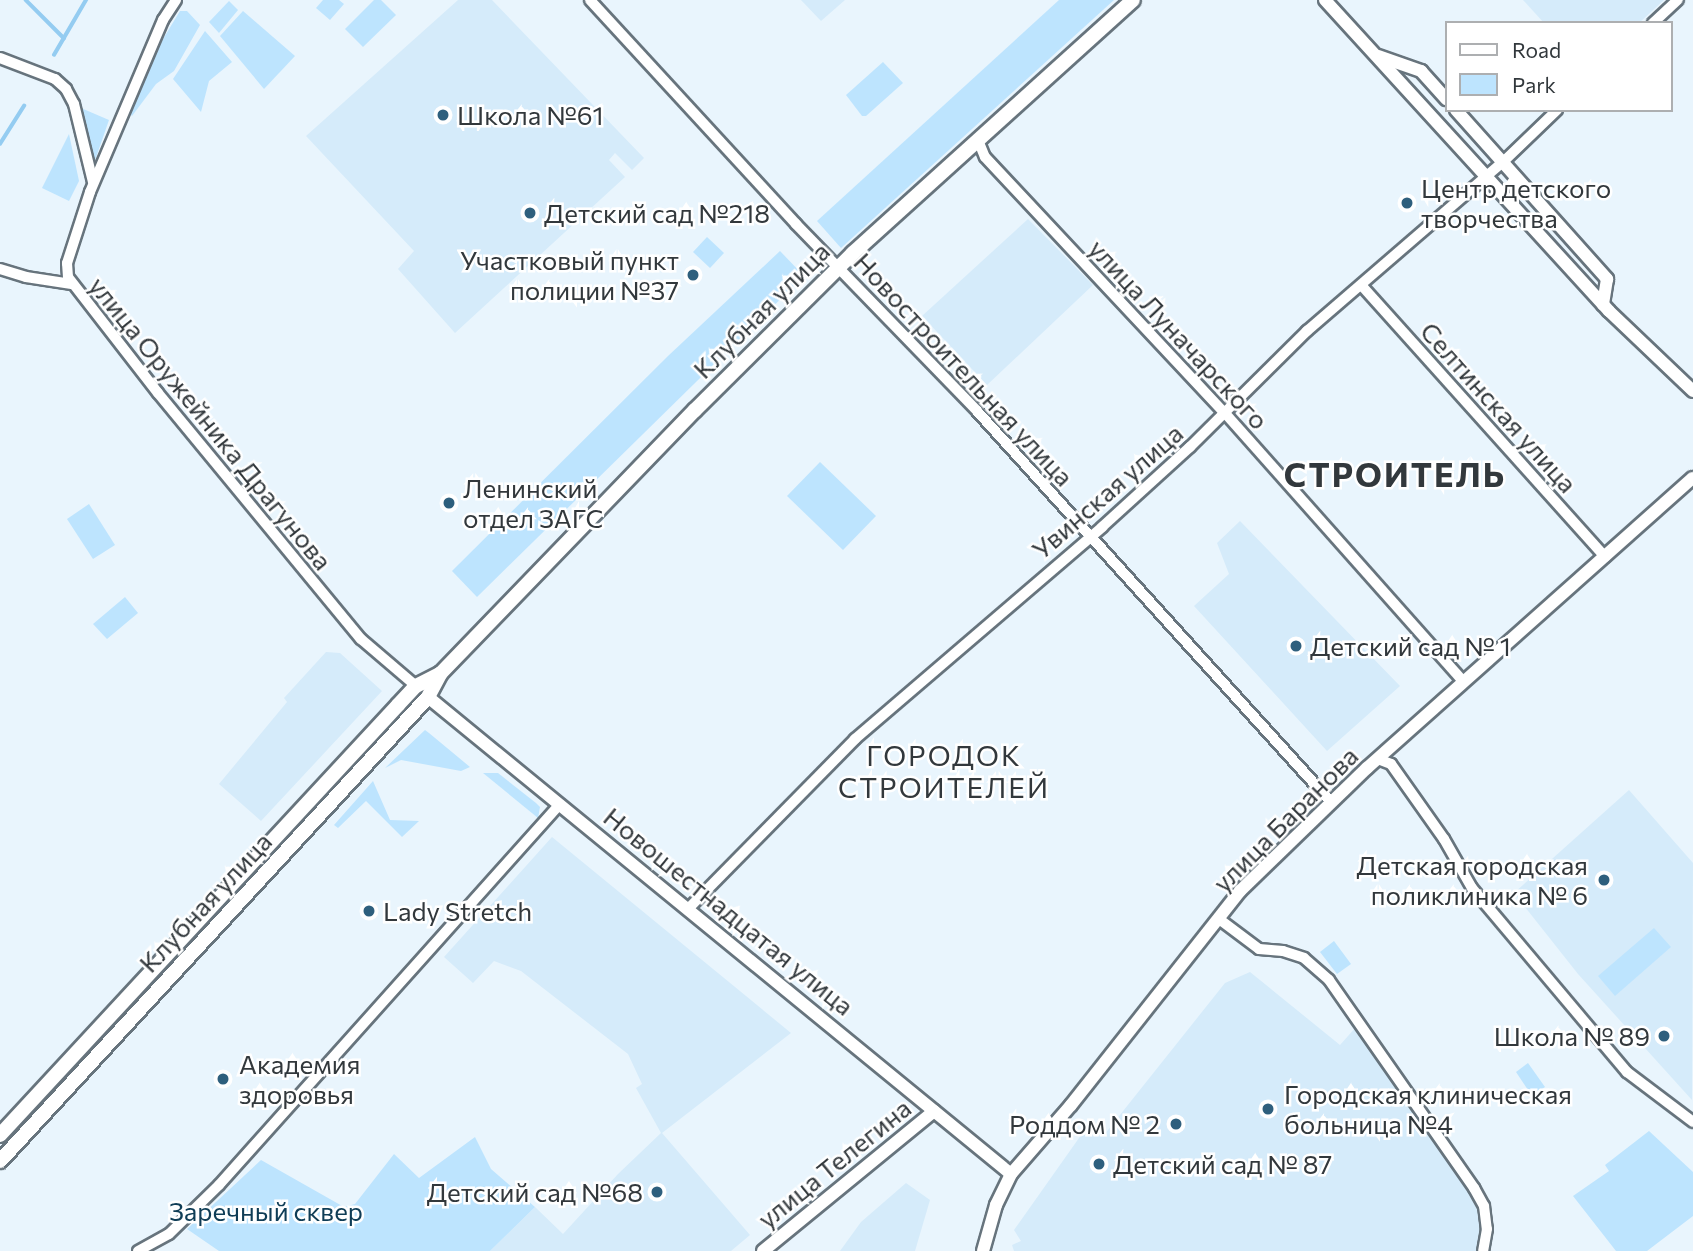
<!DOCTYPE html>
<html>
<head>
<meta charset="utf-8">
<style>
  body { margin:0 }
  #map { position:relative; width:1693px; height:1251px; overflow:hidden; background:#e9f5fd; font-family:Commissioner,sans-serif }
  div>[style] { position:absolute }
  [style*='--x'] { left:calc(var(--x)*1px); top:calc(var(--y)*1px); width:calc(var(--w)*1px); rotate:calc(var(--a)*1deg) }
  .built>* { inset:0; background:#d5ebfa }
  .green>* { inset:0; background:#bde4fe }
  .stream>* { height:3.5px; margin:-1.75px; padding:0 1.75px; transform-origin:1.75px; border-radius:1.75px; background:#94ccf1 }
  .roads { filter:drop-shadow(2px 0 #67747d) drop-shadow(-2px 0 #67747d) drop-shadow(0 2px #67747d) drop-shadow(0 -2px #67747d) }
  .minor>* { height:10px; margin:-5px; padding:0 5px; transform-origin:5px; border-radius:5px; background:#fff }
  .tertiary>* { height:12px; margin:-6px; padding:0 6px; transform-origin:6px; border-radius:6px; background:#fff }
  .secondary>* { height:14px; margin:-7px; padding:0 7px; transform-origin:7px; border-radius:7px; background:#fff }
  .dots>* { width:19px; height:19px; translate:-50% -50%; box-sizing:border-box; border:4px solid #fff; border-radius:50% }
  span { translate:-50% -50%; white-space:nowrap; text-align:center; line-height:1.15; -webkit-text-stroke:5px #fff; paint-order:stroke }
  .poi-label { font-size:26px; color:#32383c }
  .left { translate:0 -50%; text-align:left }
  .right { translate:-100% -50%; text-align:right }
  .street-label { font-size:26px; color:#32383c }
  .park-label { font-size:26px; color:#0f3d56 }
  .neighbourhood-label { font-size:28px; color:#32383c; letter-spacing:2px }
  .district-label { font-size:33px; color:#32383c; font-weight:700; letter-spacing:2px }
  .legend { position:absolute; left:1445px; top:21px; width:228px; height:91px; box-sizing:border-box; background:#fff; border:2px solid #adafb1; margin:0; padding:9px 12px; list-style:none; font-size:21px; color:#32383c }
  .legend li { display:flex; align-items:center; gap:14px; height:35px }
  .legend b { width:35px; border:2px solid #adafb1 }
</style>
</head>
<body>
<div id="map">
  <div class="built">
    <i style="clip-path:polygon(458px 0,492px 0,644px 158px,632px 170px,615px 153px,609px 160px,625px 177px,455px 333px,398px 269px,414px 251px,306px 136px)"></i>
    <i style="clip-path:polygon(801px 0,845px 0,821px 21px)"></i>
    <i style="clip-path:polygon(1523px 0,1664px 0,1639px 23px,1544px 23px)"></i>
    <i style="clip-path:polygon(1028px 219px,1093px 285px,987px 385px,922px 316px)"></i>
    <i style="clip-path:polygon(1240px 521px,1400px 686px,1327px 751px,1194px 606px,1229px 574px,1217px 543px)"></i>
    <i style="clip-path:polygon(326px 652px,340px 653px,382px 691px,261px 821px,219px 784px,287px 702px,284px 698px)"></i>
    <i style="clip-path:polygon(1629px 790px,1693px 863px,1692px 1100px,1578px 974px,1514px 893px)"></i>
    <i style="clip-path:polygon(552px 837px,791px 1033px,662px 1133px,750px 1235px,731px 1251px,490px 1251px,535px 1207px,563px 1234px,618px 1174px,661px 1133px,636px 1088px,642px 1084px,628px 1054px,521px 971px,494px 961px,473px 983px,444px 957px)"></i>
    <i style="clip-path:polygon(1250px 972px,1340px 1045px,1356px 1027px,1477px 1201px,1484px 1222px,1478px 1251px,1014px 1251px,1012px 1245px,1021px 1241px,1014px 1230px,1091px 1121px,1104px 1135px,1225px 983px)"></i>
    <i style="clip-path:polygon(906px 1183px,930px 1200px,915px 1251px,840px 1251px,861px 1222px)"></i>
  </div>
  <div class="green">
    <i style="clip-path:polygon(323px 0,339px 0,344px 4px,330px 20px,316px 8px)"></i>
    <i style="clip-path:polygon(374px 0,381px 0,396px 15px,363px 47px,345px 29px)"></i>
    <i style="clip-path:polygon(1059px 0,1114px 0,841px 248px,817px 221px)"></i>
    <i style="clip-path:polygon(229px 1px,238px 10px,219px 33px,209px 22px)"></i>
    <i style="clip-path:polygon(180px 11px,187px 11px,200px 25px,174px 71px,156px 84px,132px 116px,130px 114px,149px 62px)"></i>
    <i style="clip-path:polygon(243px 11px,295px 56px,264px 89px,220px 36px)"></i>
    <i style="clip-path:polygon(205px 31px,232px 62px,209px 81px,201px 112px,173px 79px)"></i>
    <i style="clip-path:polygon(883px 62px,903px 83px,866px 116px,862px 116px,846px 95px)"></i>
    <i style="clip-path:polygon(81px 108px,109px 120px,92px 169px)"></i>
    <i style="clip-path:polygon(69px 134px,79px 181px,69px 201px,42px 188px)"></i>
    <i style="clip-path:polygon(707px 237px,724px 253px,710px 268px,693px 252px)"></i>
    <i style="clip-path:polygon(780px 251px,804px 276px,477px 597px,452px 571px,668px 356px)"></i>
    <i style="clip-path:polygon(820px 462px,876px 516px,843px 550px,787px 496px)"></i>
    <i style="clip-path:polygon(89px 504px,115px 545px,93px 559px,67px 519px)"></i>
    <i style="clip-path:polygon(125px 597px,138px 613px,107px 639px,93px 624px)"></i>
    <i style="clip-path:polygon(425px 730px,429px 733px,470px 767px,461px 771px,401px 760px,385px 768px)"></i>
    <i style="clip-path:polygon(483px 773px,498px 773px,536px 803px,540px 807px,538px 818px)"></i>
    <i style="clip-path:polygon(373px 781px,390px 820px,419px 821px,402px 837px,366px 801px,338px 828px,334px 825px)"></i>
    <i style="clip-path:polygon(1654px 928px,1671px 947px,1615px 996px,1598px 976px)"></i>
    <i style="clip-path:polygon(1334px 941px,1351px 964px,1337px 974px,1320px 952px)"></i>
    <i style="clip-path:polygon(1528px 1063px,1545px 1087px,1532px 1096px,1516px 1072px)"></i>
    <i style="clip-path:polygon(1649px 1131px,1693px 1172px,1693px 1216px,1647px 1251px,1616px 1251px,1573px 1196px,1609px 1171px,1605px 1165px)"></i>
    <i style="clip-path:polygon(475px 1137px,491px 1169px,535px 1207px,490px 1251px,219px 1251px,187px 1229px,261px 1160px,344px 1207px,355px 1204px,394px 1154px,419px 1178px)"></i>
  </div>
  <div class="stream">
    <i style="--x:26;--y:0;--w:54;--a:45"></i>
    <i style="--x:54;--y:55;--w:64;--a:-59.8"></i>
    <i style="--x:0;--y:144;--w:45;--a:-57.7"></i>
  </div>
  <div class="roads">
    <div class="minor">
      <i style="--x:176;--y:0;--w:24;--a:123"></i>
      <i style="--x:163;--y:20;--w:187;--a:113"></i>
      <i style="--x:90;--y:192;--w:75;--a:107.9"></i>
      <i style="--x:67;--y:263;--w:14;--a:86"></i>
      <i style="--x:68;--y:277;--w:147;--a:52.2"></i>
      <i style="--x:158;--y:393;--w:319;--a:50.5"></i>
      <i style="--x:361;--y:639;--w:72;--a:40.5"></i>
      <i style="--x:590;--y:0;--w:304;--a:47.4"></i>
      <i style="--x:796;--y:224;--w:260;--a:45.9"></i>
      <i style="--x:977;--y:411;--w:527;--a:47.84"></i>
      <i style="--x:1653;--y:23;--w:34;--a:-43"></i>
      <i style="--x:0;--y:58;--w:59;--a:20.9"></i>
      <i style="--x:55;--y:79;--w:15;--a:42"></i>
      <i style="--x:66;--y:89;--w:17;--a:62"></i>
      <i style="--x:74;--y:104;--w:80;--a:76.3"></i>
      <i style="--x:978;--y:140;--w:18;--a:68"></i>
      <i style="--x:985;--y:157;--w:349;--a:46.9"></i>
      <i style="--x:1224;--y:412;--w:361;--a:48.4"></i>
      <i style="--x:0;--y:269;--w:27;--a:17"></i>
      <i style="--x:26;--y:277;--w:46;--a:8.8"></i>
      <i style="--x:1362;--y:286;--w:364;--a:48.1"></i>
      <i style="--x:1378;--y:759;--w:14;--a:21"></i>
      <i style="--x:1391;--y:764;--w:92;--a:54.8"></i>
      <i style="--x:1444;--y:839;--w:56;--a:60.3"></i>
      <i style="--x:1472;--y:888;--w:241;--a:49.9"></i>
      <i style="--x:1627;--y:1072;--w:83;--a:37.1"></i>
      <i style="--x:689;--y:908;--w:237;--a:-45.5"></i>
      <i style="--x:855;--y:739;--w:326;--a:-40.6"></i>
      <i style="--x:1102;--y:527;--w:119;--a:-42.3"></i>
      <i style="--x:1190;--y:447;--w:165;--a:-44.8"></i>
      <i style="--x:1307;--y:331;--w:259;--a:-40.8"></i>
      <i style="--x:1503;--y:162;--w:75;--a:-43.9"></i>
      <i style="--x:1219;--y:919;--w:50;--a:36.9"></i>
      <i style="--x:1259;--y:949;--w:24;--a:5"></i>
      <i style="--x:1283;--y:951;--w:22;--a:18"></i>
      <i style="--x:1304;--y:958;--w:33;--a:41"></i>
      <i style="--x:1329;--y:980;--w:254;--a:55.1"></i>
      <i style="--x:1474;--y:1188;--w:21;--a:61"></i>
      <i style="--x:1484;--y:1206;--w:23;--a:83"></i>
      <i style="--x:1487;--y:1229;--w:22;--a:100"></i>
      <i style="--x:138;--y:1251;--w:35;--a:-29"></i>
      <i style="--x:169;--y:1234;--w:70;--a:-44.4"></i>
      <i style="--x:219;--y:1185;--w:511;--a:-48.17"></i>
    </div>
    <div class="tertiary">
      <i style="--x:1325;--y:0;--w:421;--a:47.6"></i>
      <i style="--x:1609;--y:311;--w:116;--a:43.6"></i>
      <i style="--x:1378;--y:56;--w:46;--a:19.2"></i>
      <i style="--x:1421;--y:71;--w:38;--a:48"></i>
      <i style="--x:1456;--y:110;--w:227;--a:48.2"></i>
      <i style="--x:1607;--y:279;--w:26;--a:99"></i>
      <i style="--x:428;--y:697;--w:753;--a:39.29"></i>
      <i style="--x:763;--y:1251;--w:221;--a:-39.3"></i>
      <i style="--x:983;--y:1251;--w:48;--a:-74.2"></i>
      <i style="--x:996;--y:1205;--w:34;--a:-64"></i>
      <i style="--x:1011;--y:1174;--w:91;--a:-49"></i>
      <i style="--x:1071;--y:1105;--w:273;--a:-51.7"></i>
      <i style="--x:1240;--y:891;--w:177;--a:-44.1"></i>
      <i style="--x:1367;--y:768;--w:436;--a:-41.7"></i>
    </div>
    <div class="secondary">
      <i style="--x:0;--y:1135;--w:586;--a:-47.21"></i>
      <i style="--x:398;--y:705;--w:26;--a:-47"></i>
      <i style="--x:416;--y:686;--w:27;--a:-27"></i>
      <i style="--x:0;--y:1161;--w:631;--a:-47.31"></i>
      <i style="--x:428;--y:697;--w:27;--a:-62"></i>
      <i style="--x:441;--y:673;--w:366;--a:-46"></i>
      <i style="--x:695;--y:410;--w:223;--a:-44.8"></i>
      <i style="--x:853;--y:253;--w:377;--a:-42.1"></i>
    </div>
  </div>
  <div class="dots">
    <i style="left:443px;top:115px;background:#2e5f7d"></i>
    <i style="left:1407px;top:203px;background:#2e5f7d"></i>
    <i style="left:530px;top:213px;background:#2e5f7d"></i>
    <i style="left:693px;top:275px;background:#2e5f7d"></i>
    <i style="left:449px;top:503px;background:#2e5f7d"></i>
    <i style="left:1296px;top:646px;background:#2e5f7d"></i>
    <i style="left:1604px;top:880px;background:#2e5f7d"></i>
    <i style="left:369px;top:911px;background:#2e5f7d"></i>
    <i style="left:1664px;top:1036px;background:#2e5f7d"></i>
    <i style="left:223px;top:1079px;background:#2e5f7d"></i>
    <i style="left:1268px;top:1109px;background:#2e5f7d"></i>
    <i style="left:1176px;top:1124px;background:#2e5f7d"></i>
    <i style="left:1099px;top:1164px;background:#2e5f7d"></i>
    <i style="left:657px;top:1192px;background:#2e5f7d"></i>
  </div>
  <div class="poi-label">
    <span class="left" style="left:457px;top:115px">Школа №61</span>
    <span class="left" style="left:1421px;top:203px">Центр детского<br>творчества</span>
    <span class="left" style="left:544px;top:213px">Детский сад №218</span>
    <span class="right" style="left:679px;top:275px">Участковый пункт<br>полиции №37</span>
    <span class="left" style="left:463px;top:503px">Ленинский<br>отдел ЗАГС</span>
    <span class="left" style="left:1310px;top:646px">Детский сад № 1</span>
    <span class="right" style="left:1588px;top:880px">Детская городская<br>поликлиника № 6</span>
    <span class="left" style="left:383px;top:911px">Lady Stretch</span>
    <span class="right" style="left:1650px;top:1036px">Школа № 89</span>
    <span class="left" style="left:239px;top:1079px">Академия<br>здоровья</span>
    <span class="left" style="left:1284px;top:1109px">Городская клиническая<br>больница №4</span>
    <span class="right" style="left:1160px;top:1124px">Роддом № 2</span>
    <span class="left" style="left:1113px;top:1164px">Детский сад № 87</span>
    <span class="right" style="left:643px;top:1192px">Детский сад №68</span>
  </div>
  <div class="street-label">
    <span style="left:761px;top:310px;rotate:-45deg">Клубная улица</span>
    <span style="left:1179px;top:334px;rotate:47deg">улица Луначарского</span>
    <span style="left:964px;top:369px;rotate:47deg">Новостроительная улица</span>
    <span style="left:1499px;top:407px;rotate:48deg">Селтинская улица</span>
    <span style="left:211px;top:423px;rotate:51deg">улица Оружейника Драгунова</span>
    <span style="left:1107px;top:491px;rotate:-41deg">Увинская улица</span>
    <span style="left:1285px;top:819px;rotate:-45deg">улица Баранова</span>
    <span style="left:205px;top:902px;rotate:-47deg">Клубная улица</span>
    <span style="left:729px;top:911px;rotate:39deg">Новошестнадцатая улица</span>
    <span style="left:834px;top:1163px;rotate:-39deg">улица Телегина</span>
  </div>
  <div class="park-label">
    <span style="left:266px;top:1211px">Заречный сквер</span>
  </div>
  <div class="neighbourhood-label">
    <span style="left:944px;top:771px">ГОРОДОК<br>СТРОИТЕЛЕЙ</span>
  </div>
  <div class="district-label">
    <span style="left:1395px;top:474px">СТРОИТЕЛЬ</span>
  </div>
  <ul class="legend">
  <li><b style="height:9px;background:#fff"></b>Road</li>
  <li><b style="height:19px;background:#bde4fe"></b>Park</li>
  </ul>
</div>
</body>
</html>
